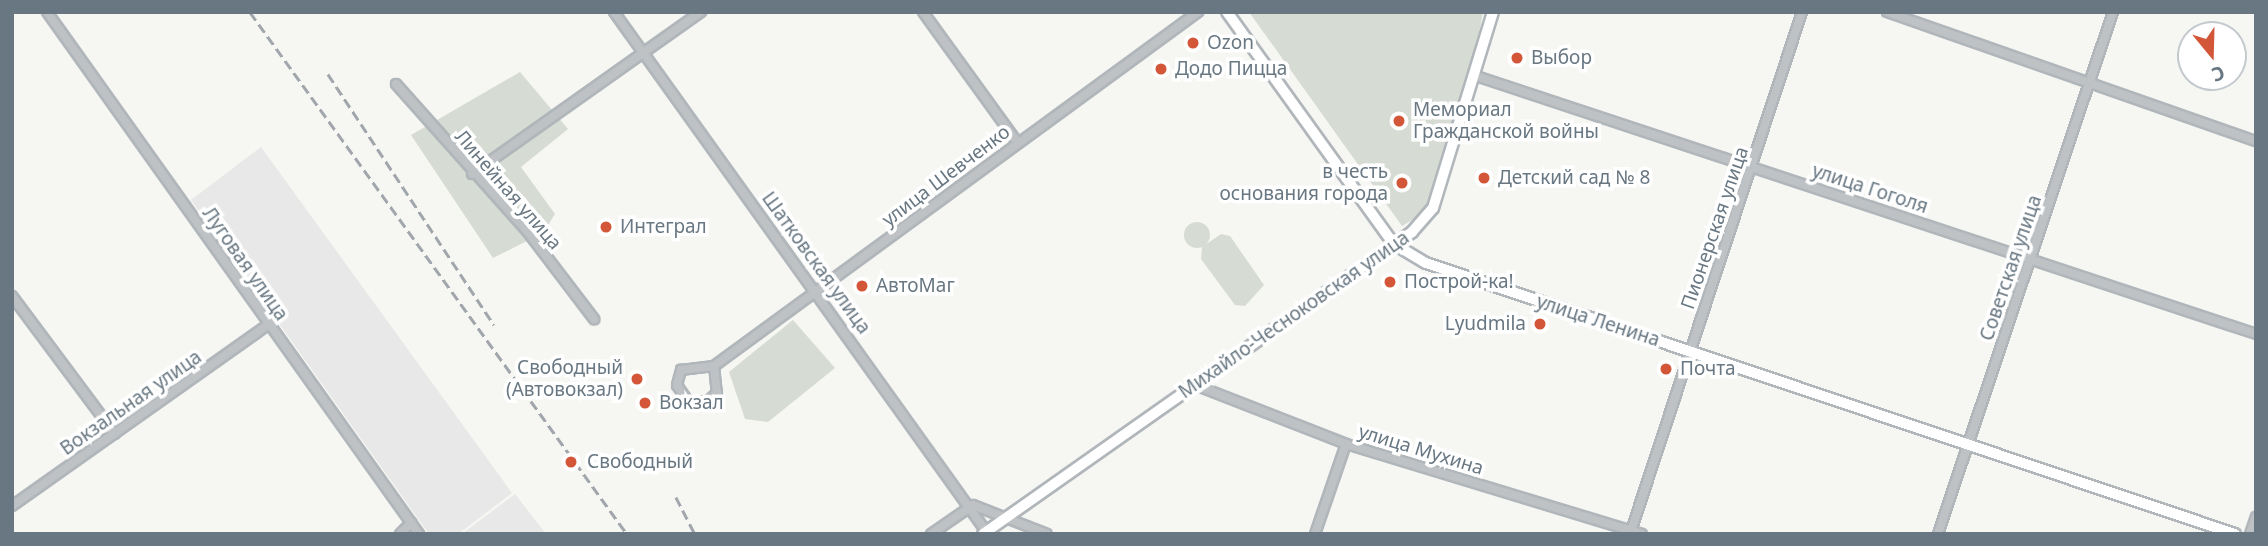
<!DOCTYPE html>
<html>
<head>
<meta charset="utf-8">
<style>
  body { margin:0 }
  #map { position:relative; width:2268px; height:546px; overflow:hidden; background:#f6f6f3; font-family:"Noto Sans",sans-serif }
  div>[style] { position:absolute }
  [style*='--x'] { left:calc(var(--x)*1px); top:calc(var(--y)*1px); width:calc(var(--w)*1px); rotate:calc(var(--a)*1deg) }
  .built>* { inset:0; background:#e7e8e7 }
  .green>* { inset:0; background:#d6dbd3 }
  .round { border-radius:50% }
  .roads { filter:drop-shadow(2px 0 #b0b6ba) drop-shadow(-2px 0 #b0b6ba) drop-shadow(0 2px #b0b6ba) drop-shadow(0 -2px #b0b6ba) }
  .street>* { height:8px; margin:-4px; padding:0 4px; transform-origin:4px; border-radius:4px; background:#bec2c5 }
  .secondary>* { height:10px; margin:-5px; padding:0 5px; transform-origin:5px; border-radius:5px; background:#fff }
  .rail>* { height:2.5px; margin-top:-1.25px; transform-origin:0; background:repeating-linear-gradient(90deg,#a0a6ab 0 10px,transparent 0 15px) }
  .dots>* { width:19px; height:19px; translate:-50% -50%; box-sizing:border-box; border:4px solid #fff; border-radius:50% }
  span { translate:-50% -50%; white-space:nowrap; text-align:center; line-height:1.15; -webkit-text-stroke:7px #fff; paint-order:stroke }
  .poi-label { font-size:19px; color:#687782 }
  .left { translate:0 -50%; text-align:left }
  .right { translate:-100% -50%; text-align:right }
  .street-label { font-size:19px; color:#687782 }
  .frame { position:absolute; inset:0; border:14px solid #687782; pointer-events:none }
  .north { position:absolute; left:2177px; top:21px; width:70px; height:70px; box-sizing:border-box; background:#fff; border:2px solid #c3c9cd; border-radius:50%; rotate:161deg; font-size:19px; font-weight:700; line-height:28px; text-align:center; color:#687782 }
  .north::after { content:''; display:block; margin:auto; width:24px; height:32px; background:#d25637; clip-path:polygon(50% 0,100% 100%,50% 72%,0 100%) }
</style>
</head>
<body>
<div id="map">
  <div class="built">
    <i style="clip-path:polygon(261px 147px,512px 493px,458px 534px,429px 534px,191px 200px)"></i>
    <i style="clip-path:polygon(515px 494px,546px 534px,462px 534px)"></i>
  </div>
  <div class="green">
    <i style="clip-path:polygon(1249px 12px,1483px 12px,1469px 88px,1433px 208px,1402px 226px)"></i>
    <i style="clip-path:polygon(520px 72px,568px 129px,521px 167px,555px 214px,543px 233px,493px 258px,411px 135px)"></i>
    <i class="round" style="left:1184px;top:222px;width:26px;height:26px"></i>
    <i style="clip-path:polygon(1221px 234px,1230px 236px,1264px 285px,1245px 306px,1235px 305px,1201px 259px,1202px 247px)"></i>
    <i style="clip-path:polygon(793px 320px,835px 368px,768px 422px,745px 419px,729px 372px)"></i>
  </div>
  <div class="roads">
    <div class="street">
      <i style="--x:47;--y:12;--w:641;--a:54.52"></i>
      <i style="--x:614;--y:12;--w:642;--a:54.38"></i>
      <i style="--x:923;--y:12;--w:160;--a:54.1"></i>
      <i style="--x:1887;--y:12;--w:391;--a:19.3"></i>
      <i style="--x:1473;--y:75;--w:825;--a:18.3"></i>
      <i style="--x:396;--y:84;--w:197;--a:48.3"></i>
      <i style="--x:527;--y:231;--w:111;--a:52.7"></i>
      <i style="--x:472;--y:174;--w:281;--a:-35.3"></i>
      <i style="--x:12;--y:296;--w:172;--a:53.3"></i>
      <i style="--x:714;--y:366;--w:27;--a:84"></i>
      <i style="--x:717;--y:393;--w:12;--a:138"></i>
      <i style="--x:708;--y:401;--w:20;--a:180"></i>
      <i style="--x:688;--y:401;--w:19;--a:-125"></i>
      <i style="--x:677;--y:385;--w:16;--a:-75"></i>
      <i style="--x:681;--y:370;--w:33;--a:-7"></i>
      <i style="--x:714;--y:366;--w:600;--a:-36.18"></i>
      <i style="--x:1195;--y:385;--w:162;--a:21.3"></i>
      <i style="--x:1346;--y:444;--w:309;--a:16.9"></i>
      <i style="--x:12;--y:506;--w:314;--a:-35.3"></i>
      <i style="--x:400;--y:534;--w:16;--a:-45"></i>
      <i style="--x:931;--y:534;--w:51;--a:-34.6"></i>
      <i style="--x:973;--y:505;--w:79;--a:21.4"></i>
      <i style="--x:1315;--y:534;--w:95;--a:-71"></i>
      <i style="--x:1630;--y:534;--w:550;--a:-71.76"></i>
      <i style="--x:1938;--y:534;--w:551;--a:-71.47"></i>
      <i style="--x:2250;--y:534;--w:18;--a:-71"></i>
    </div>
    <div class="secondary">
      <i style="--x:1227;--y:12;--w:286;--a:54.3"></i>
      <i style="--x:1394;--y:244;--w:37;--a:31"></i>
      <i style="--x:1426;--y:263;--w:853;--a:18.52"></i>
      <i style="--x:983;--y:534;--w:525;--a:-35.14"></i>
      <i style="--x:1412;--y:232;--w:32;--a:-49"></i>
      <i style="--x:1433;--y:208;--w:205;--a:-73"></i>
    </div>
  </div>
  <div class="rail">
    <i style="--x:250;--y:12;--w:644;--a:54.16"></i>
    <i style="--x:328;--y:74;--w:301;--a:56.5"></i>
    <i style="--x:676;--y:497;--w:42;--a:62.8"></i>
  </div>
  <div class="dots">
    <i style="left:1193px;top:43px;background:#d25637"></i>
    <i style="left:1517px;top:58px;background:#d25637"></i>
    <i style="left:1161px;top:69px;background:#d25637"></i>
    <i style="left:1399px;top:121px;background:#d25637"></i>
    <i style="left:1484px;top:178px;background:#d25637"></i>
    <i style="left:1402px;top:183px;background:#d25637"></i>
    <i style="left:606px;top:227px;background:#d25637"></i>
    <i style="left:1390px;top:282px;background:#d25637"></i>
    <i style="left:862px;top:286px;background:#d25637"></i>
    <i style="left:1540px;top:324px;background:#d25637"></i>
    <i style="left:1666px;top:369px;background:#d25637"></i>
    <i style="left:637px;top:379px;background:#d25637"></i>
    <i style="left:645px;top:403px;background:#d25637"></i>
    <i style="left:571px;top:462px;background:#d25637"></i>
  </div>
  <div class="poi-label">
    <span class="left" style="left:1207px;top:43px">Ozon</span>
    <span class="left" style="left:1531px;top:58px">Выбор</span>
    <span class="left" style="left:1175px;top:69px">Додо Пицца</span>
    <span class="left" style="left:1413px;top:121px">Мемориал<br>Гражданской войны</span>
    <span class="right" style="left:1388px;top:183px">в честь<br>основания города</span>
    <span class="left" style="left:1498px;top:178px">Детский сад № 8</span>
    <span class="left" style="left:620px;top:227px">Интеграл</span>
    <span class="left" style="left:1404px;top:282px">Построй-ка!</span>
    <span class="left" style="left:876px;top:286px">АвтоМаг</span>
    <span class="right" style="left:1526px;top:324px">Lyudmila</span>
    <span class="right" style="left:623px;top:379px">Свободный<br>(Автовокзал)</span>
    <span class="left" style="left:1680px;top:369px">Почта</span>
    <span class="left" style="left:659px;top:403px">Вокзал</span>
    <span class="left" style="left:587px;top:462px">Свободный</span>
  </div>
  <div class="street-label">
    <span style="left:946px;top:176px;rotate:-37deg">улица Шевченко</span>
    <span style="left:1870px;top:189px;rotate:18deg">улица Гоголя</span>
    <span style="left:508px;top:190px;rotate:49deg">Линейная улица</span>
    <span style="left:1715px;top:228px;rotate:-71deg">Пионерская улица</span>
    <span style="left:816px;top:263px;rotate:54deg">Шатковская улица</span>
    <span style="left:245px;top:264px;rotate:55deg">Луговая улица</span>
    <span style="left:2011px;top:268px;rotate:-71deg">Советская улица</span>
    <span style="left:1294px;top:315px;rotate:-35deg">Михайло-Чесноковская улица</span>
    <span style="left:1598px;top:321px;rotate:18deg">улица Ленина</span>
    <span style="left:131px;top:403px;rotate:-35deg">Вокзальная улица</span>
    <span style="left:1421px;top:450px;rotate:17deg">улица Мухина</span>
  </div>
  <div class="frame"></div>
  <div class="north">С</div>
</div>
</body>
</html>
